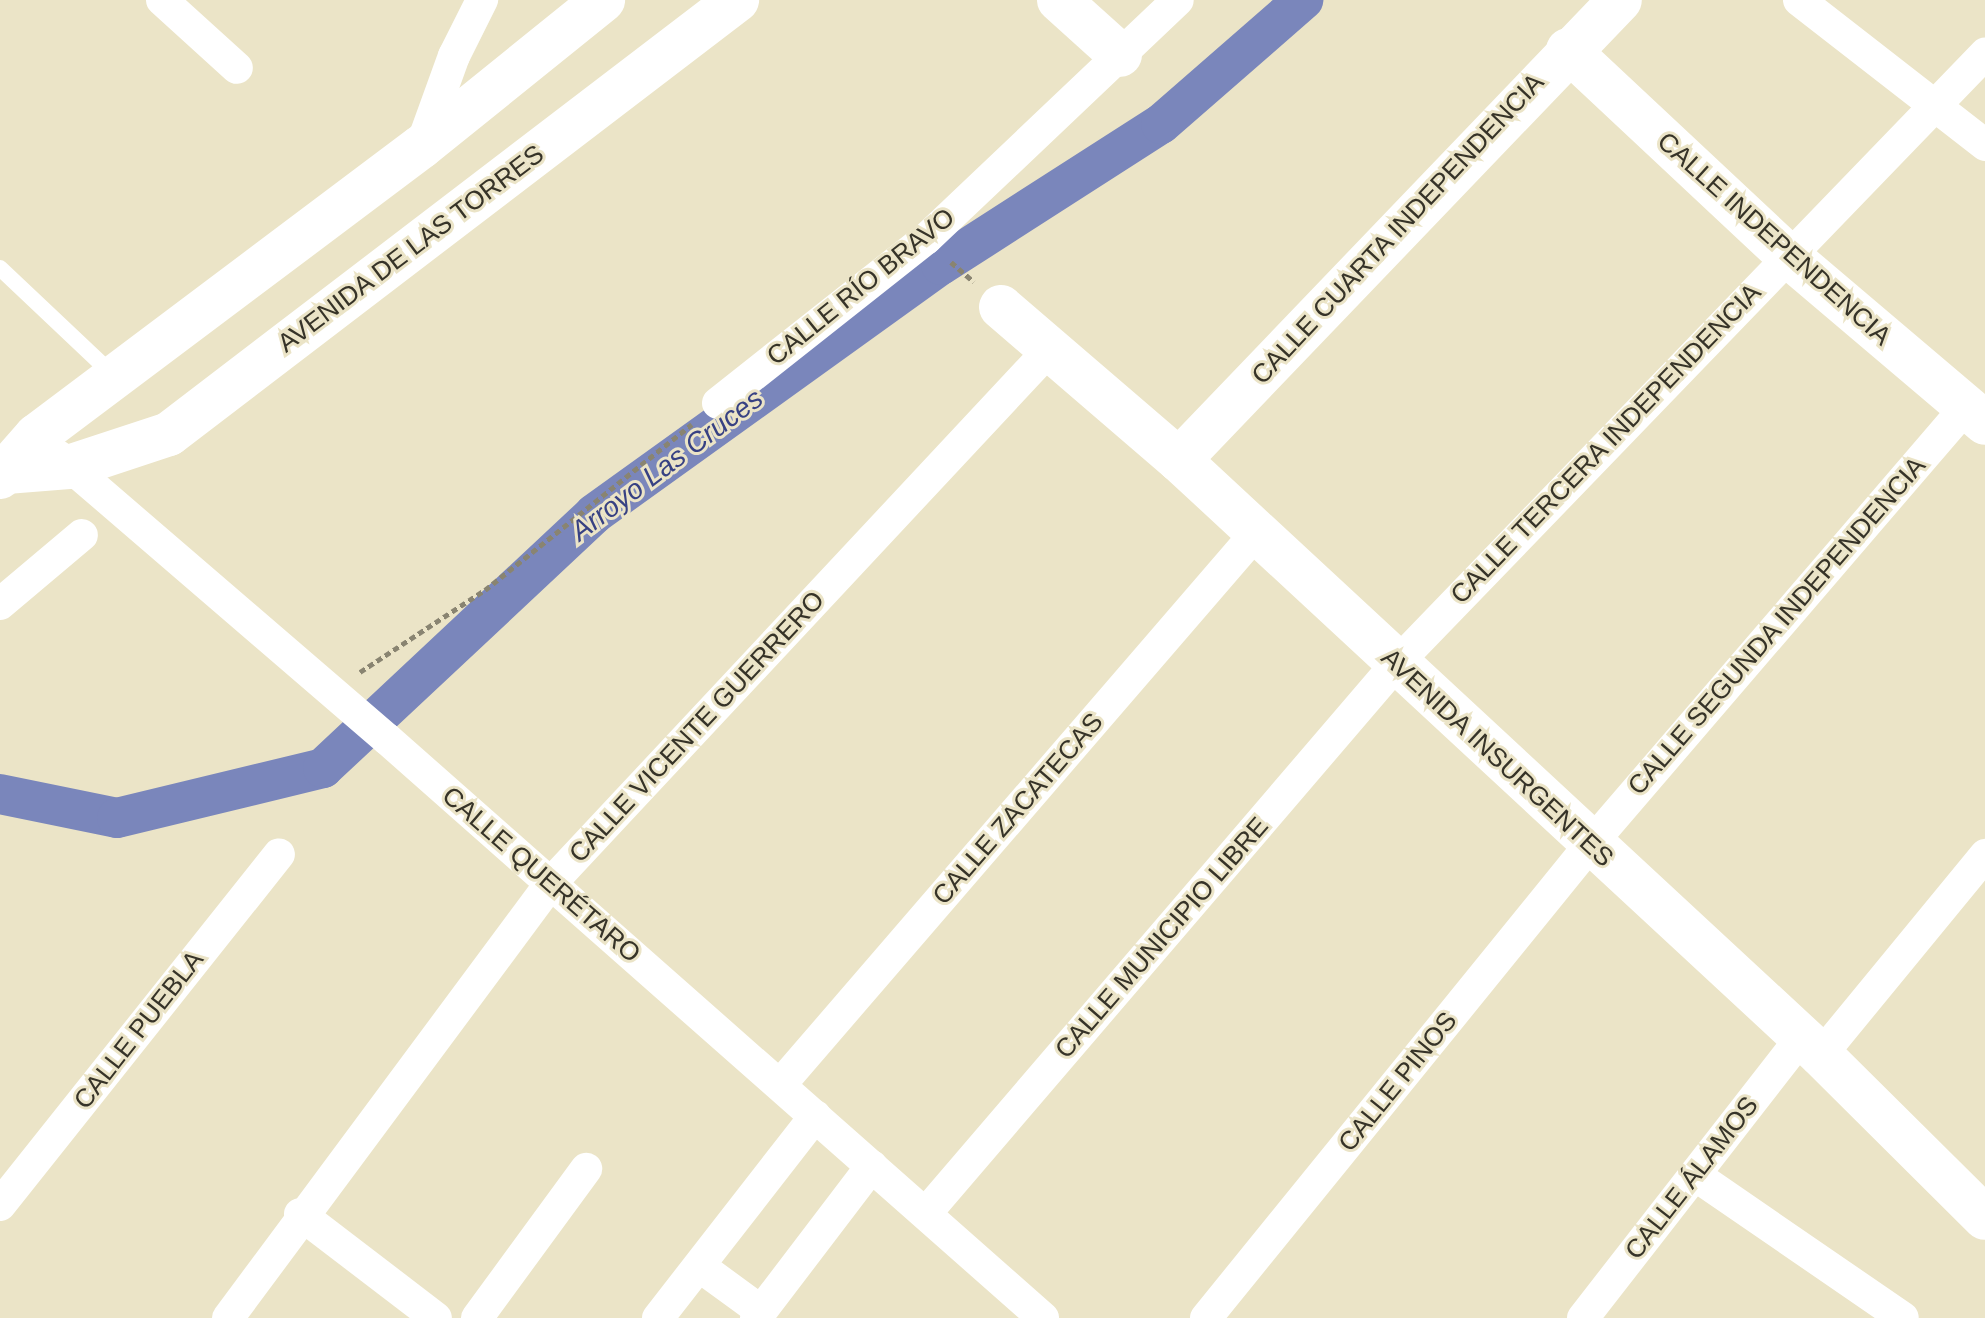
<!DOCTYPE html>
<html>
<head>
<meta charset="utf-8">
<style>
  body { margin:0 }
  #map { position:relative; width:1985px; height:1318px; overflow:hidden; background:#ebe4c7; font-family:Helvetica,sans-serif }
  div>[style] { position:absolute }
  [style*='--x'] { left:calc(var(--x)*1px); top:calc(var(--y)*1px); width:calc(var(--w)*1px); rotate:calc(var(--a)*1deg) }
  .canal>* { height:40px; margin:-20px; padding:0 20px; transform-origin:20px; border-radius:20px; background:#7a86bb }
  .path>* { height:5px; margin-top:-2.5px; transform-origin:0; background:repeating-linear-gradient(90deg,#898471 0 6px,transparent 0 10px) }
  .lane>* { height:16px; margin:-8px; padding:0 8px; transform-origin:8px; border-radius:8px; background:#fff }
  .street>* { height:32px; margin:-16px; padding:0 16px; transform-origin:16px; border-radius:16px; background:#fff }
  .secondary>* { height:44px; margin:-22px; padding:0 22px; transform-origin:22px; border-radius:22px; background:#fff }
  .primary>* { height:44px; margin:-22px; padding:0 22px; transform-origin:22px; border-radius:22px; background:#fff }
  span { translate:-50% -50%; white-space:nowrap; text-align:center; line-height:1.15; -webkit-text-stroke:6px #ebe4c7; paint-order:stroke }
  .street-label { font-size:26px; color:#363328 }
  .water-label { font-size:28px; color:#374183; font-style:italic }
</style>
</head>
<body>
<div id="map">
  <div class="canal">
    <i style="--x:0;--y:794;--w:119;--a:11.6"></i>
    <i style="--x:117;--y:818;--w:212;--a:-13.6"></i>
    <i style="--x:323;--y:768;--w:371;--a:-43.1"></i>
    <i style="--x:594;--y:514;--w:427;--a:-35.7"></i>
    <i style="--x:941;--y:265;--w:261;--a:-32.7"></i>
    <i style="--x:1161;--y:124;--w:189;--a:-41.1"></i>
  </div>
  <div class="path">
    <i style="--x:951;--y:262;--w:30;--a:41"></i>
    <i style="--x:360;--y:672;--w:149;--a:-33.3"></i>
    <i style="--x:485;--y:590;--w:265;--a:-38.7"></i>
  </div>
  <div class="lane">
    <i style="--x:0;--y:268;--w:156;--a:43.4"></i>
  </div>
  <div class="street">
    <i style="--x:162;--y:0;--w:101;--a:42.2"></i>
    <i style="--x:1799;--y:0;--w:236;--a:37.9"></i>
    <i style="--x:421;--y:147;--w:97;--a:-70.1"></i>
    <i style="--x:454;--y:56;--w:63;--a:-63.4"></i>
    <i style="--x:718;--y:403;--w:265;--a:-38.3"></i>
    <i style="--x:926;--y:239;--w:347;--a:-43.5"></i>
    <i style="--x:58;--y:456;--w:434;--a:40.7"></i>
    <i style="--x:387;--y:739;--w:875;--a:41.43"></i>
    <i style="--x:0;--y:604;--w:107;--a:-40.1"></i>
    <i style="--x:1821;--y:1055;--w:259;--a:-50.6"></i>
    <i style="--x:780;--y:1085;--w:730;--a:-49.22"></i>
    <i style="--x:1695;--y:1175;--w:252;--a:34.5"></i>
    <i style="--x:0;--y:1205;--w:448;--a:-51.5"></i>
    <i style="--x:926;--y:1213;--w:724;--a:-49.42"></i>
    <i style="--x:1397;--y:663;--w:847;--a:-46.01"></i>
    <i style="--x:300;--y:1214;--w:171;--a:37.4"></i>
    <i style="--x:702;--y:1268;--w:73;--a:36.1"></i>
    <i style="--x:228;--y:1318;--w:542;--a:-53.41"></i>
    <i style="--x:551;--y:883;--w:729;--a:-46.94"></i>
    <i style="--x:477;--y:1318;--w:185;--a:-53.8"></i>
    <i style="--x:658;--y:1318;--w:256;--a:-52.1"></i>
    <i style="--x:756;--y:1318;--w:191;--a:-52.7"></i>
    <i style="--x:1206;--y:1318;--w:608;--a:-50.94"></i>
    <i style="--x:1589;--y:846;--w:579;--a:-49.35"></i>
    <i style="--x:1583;--y:1318;--w:355;--a:-52.1"></i>
  </div>
  <div class="secondary">
    <i style="--x:1059;--y:0;--w:82;--a:42"></i>
    <i style="--x:1568;--y:50;--w:299;--a:43.1"></i>
    <i style="--x:1786;--y:254;--w:261;--a:40.3"></i>
    <i style="--x:1001;--y:307;--w:235;--a:40.7"></i>
    <i style="--x:1179;--y:460;--w:875;--a:42.82"></i>
    <i style="--x:1821;--y:1055;--w:231;--a:44.8"></i>
    <i style="--x:1179;--y:460;--w:637;--a:-46.21"></i>
  </div>
  <div class="primary">
    <i style="--x:6;--y:472;--w:63;--a:-4.5"></i>
    <i style="--x:69;--y:467;--w:105;--a:-18.3"></i>
    <i style="--x:169;--y:434;--w:715;--a:-37.38"></i>
    <i style="--x:0;--y:477;--w:55;--a:-48.7"></i>
    <i style="--x:36;--y:436;--w:481;--a:-36.9"></i>
    <i style="--x:421;--y:147;--w:234;--a:-38.9"></i>
  </div>
  <div class="street-label">
    <span style="left:1398px;top:229px;rotate:-47deg">CALLE CUARTA INDEPENDENCIA</span>
    <span style="left:1774px;top:239px;rotate:42deg">CALLE INDEPENDENCIA</span>
    <span style="left:411px;top:249px;rotate:-37deg">AVENIDA DE LAS TORRES</span>
    <span style="left:861px;top:287px;rotate:-39deg">CALLE RÍO BRAVO</span>
    <span style="left:1606px;top:444px;rotate:-46deg">CALLE TERCERA INDEPENDENCIA</span>
    <span style="left:1777px;top:626px;rotate:-49deg">CALLE SEGUNDA INDEPENDENCIA</span>
    <span style="left:697px;top:727px;rotate:-47deg">CALLE VICENTE GUERRERO</span>
    <span style="left:1497px;top:758px;rotate:43deg">AVENIDA INSURGENTES</span>
    <span style="left:1018px;top:809px;rotate:-49deg">CALLE ZACATECAS</span>
    <span style="left:541px;top:875px;rotate:41deg">CALLE QUERÉTARO</span>
    <span style="left:1162px;top:938px;rotate:-49deg">CALLE MUNICIPIO LIBRE</span>
    <span style="left:139px;top:1030px;rotate:-52deg">CALLE PUEBLA</span>
    <span style="left:1398px;top:1082px;rotate:-51deg">CALLE PINOS</span>
    <span style="left:1692px;top:1178px;rotate:-52deg">CALLE ÁLAMOS</span>
  </div>
  <div class="water-label">
    <span style="left:667px;top:465px;rotate:-37deg">Arroyo Las Cruces</span>
  </div>
</div>
</body>
</html>
